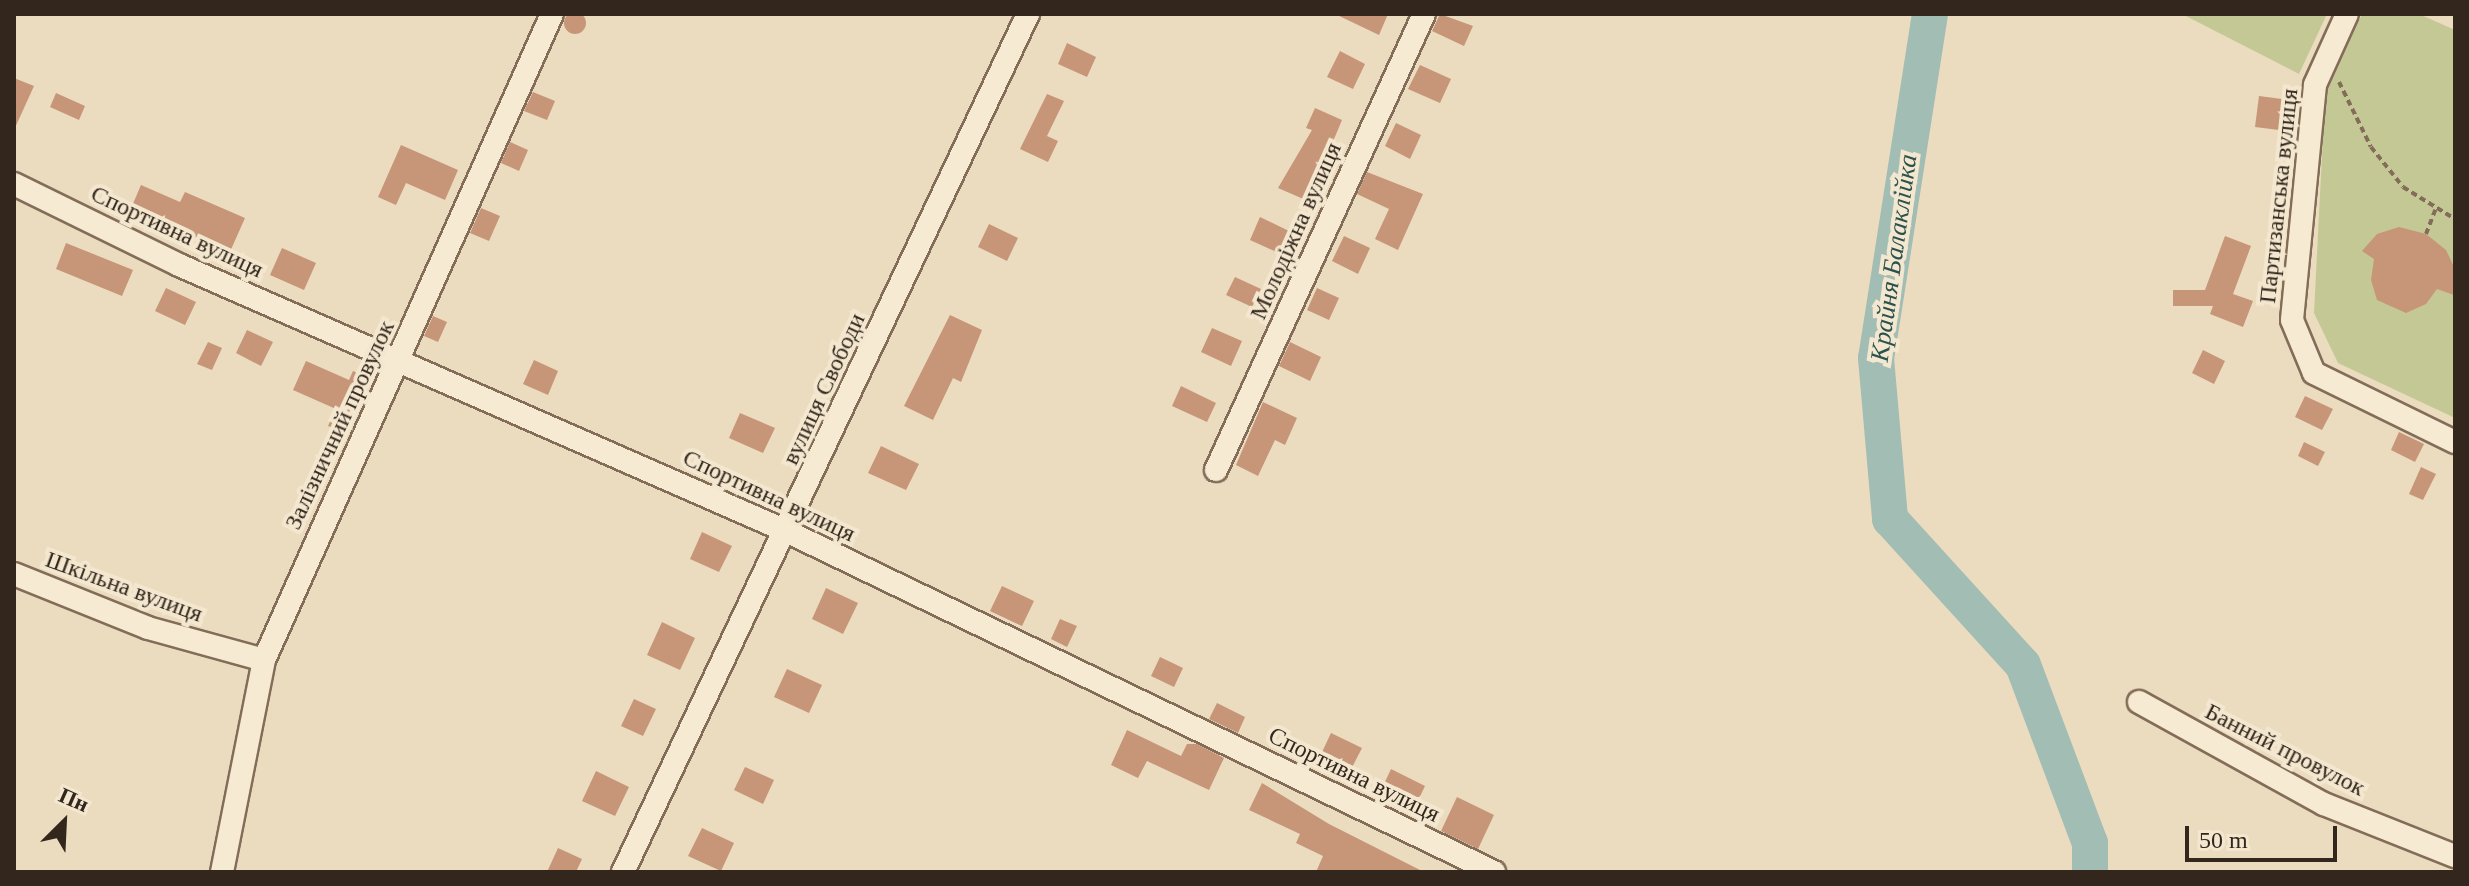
<!DOCTYPE html>
<html>
<head>
<meta charset="utf-8">
<style>
  body { margin:0 }
  #map { position:relative; width:2469px; height:886px; overflow:hidden; background:#ebdcc0; font-family:Georgia,serif }
  div>[style] { position:absolute }
  [style*='--x'] { left:calc(var(--x)*1px); top:calc(var(--y)*1px); width:calc(var(--w)*1px); rotate:calc(var(--a)*1deg) }
  .green>* { inset:0; background:#c4c895 }
  .river>* { height:36px; margin:-18px; padding:0 18px; transform-origin:18px; border-radius:18px; background:#a2bdb4 }
  .building>* { inset:0; background:#c79577 }
  .round { border-radius:50% }
  .path>* { height:4px; margin-top:-2px; transform-origin:0; background:repeating-linear-gradient(90deg,#836d59 0 6px,transparent 0 10px) }
  .roads { filter:drop-shadow(2px 0 #836d59) drop-shadow(-2px 0 #836d59) drop-shadow(0 2px #836d59) drop-shadow(0 -2px #836d59) }
  .street>* { height:22px; margin:-11px; padding:0 11px; transform-origin:11px; border-radius:11px; background:#f7ead2 }
  span { translate:-50% -50%; white-space:nowrap; text-align:center; line-height:1.15; -webkit-text-stroke:8px #f3e7cf; paint-order:stroke }
  .street-label { font-size:24px; color:#33271d }
  .water-label { font-size:26px; color:#2c524e; font-style:italic }
  .frame { position:absolute; inset:0; border:16px solid #33271d; pointer-events:none }
  .north { position:absolute; left:24px; top:782px; width:80px; height:80px; -webkit-text-stroke:6px #f3e7cf; paint-order:stroke; rotate:24deg; font-size:22px; font-weight:700; line-height:32px; text-align:center; color:#33271d }
  .north::after { content:''; display:block; margin:auto; width:28px; height:36px; background:#33271d; clip-path:polygon(50% 0,100% 100%,50% 72%,0 100%) }
  .scale { position:absolute; left:2185px; top:826px; width:152px; height:36px; box-sizing:border-box; border:4px solid #33271d; border-top:0; padding-left:10px; font-size:24px; line-height:28px; white-space:nowrap; color:#33271d; -webkit-text-stroke:6px #f3e7cf; paint-order:stroke }
</style>
</head>
<body>
<div id="map">
  <div class="green">
    <i style="clip-path:polygon(2182px 14px,2327px 14px,2299px 74px)"></i>
    <i style="clip-path:polygon(2362px 14px,2419px 14px,2455px 30px,2455px 418px,2338px 363px,2314px 313px,2325px 96px)"></i>
  </div>
  <div class="river">
    <i style="--x:1930;--y:14;--w:348;--a:98.9"></i>
    <i style="--x:1876;--y:358;--w:162;--a:85"></i>
    <i style="--x:1890;--y:519;--w:197;--a:47.7"></i>
    <i style="--x:2023;--y:665;--w:190;--a:69.4"></i>
    <i style="--x:2090;--y:843;--w:29;--a:90"></i>
  </div>
  <div class="building">
    <i class="round" style="left:564px;top:12px;width:22px;height:22px"></i>
    <i style="clip-path:polygon(1335px 14px,1388px 14px,1379px 35px)"></i>
    <i style="clip-path:polygon(1440px 14px,1473px 26px,1464px 46px,1432px 31px)"></i>
    <i style="clip-path:polygon(1067px 43px,1096px 57px,1087px 77px,1058px 64px)"></i>
    <i style="clip-path:polygon(1340px 51px,1365px 64px,1353px 89px,1327px 77px)"></i>
    <i style="clip-path:polygon(1420px 65px,1451px 79px,1440px 103px,1408px 89px)"></i>
    <i style="clip-path:polygon(14px 78px,34px 86px,14px 130px)"></i>
    <i style="clip-path:polygon(533px 92px,555px 101px,547px 120px,524px 111px)"></i>
    <i style="clip-path:polygon(56px 93px,85px 106px,79px 120px,50px 107px)"></i>
    <i style="clip-path:polygon(1047px 94px,1064px 101px,1047px 136px,1058px 141px,1048px 162px,1020px 149px)"></i>
    <i style="clip-path:polygon(2259px 96px,2282px 99px,2279px 130px,2255px 127px)"></i>
    <i style="clip-path:polygon(1315px 108px,1342px 120px,1308px 201px,1278px 188px,1312px 130px,1306px 128px)"></i>
    <i style="clip-path:polygon(1396px 123px,1421px 135px,1410px 159px,1385px 146px)"></i>
    <i style="clip-path:polygon(510px 142px,528px 150px,519px 171px,501px 163px)"></i>
    <i style="clip-path:polygon(401px 145px,458px 170px,445px 200px,406px 183px,396px 205px,378px 197px)"></i>
    <i style="clip-path:polygon(1367px 172px,1423px 194px,1398px 250px,1375px 239px,1389px 209px,1357px 194px)"></i>
    <i style="clip-path:polygon(141px 185px,180px 202px,185px 192px,245px 218px,229px 254px,132px 206px)"></i>
    <i style="clip-path:polygon(481px 208px,500px 216px,489px 241px,470px 233px)"></i>
    <i style="clip-path:polygon(1260px 217px,1291px 232px,1281px 254px,1250px 240px)"></i>
    <i style="clip-path:polygon(989px 224px,1018px 238px,1007px 261px,978px 247px)"></i>
    <i style="clip-path:polygon(2399px 227px,2426px 234px,2446px 250px,2455px 269px,2454px 295px,2437px 289px,2426px 304px,2406px 313px,2377px 300px,2371px 280px,2374px 259px,2362px 251px,2377px 234px)"></i>
    <i style="clip-path:polygon(1344px 236px,1370px 248px,1358px 274px,1332px 261px)"></i>
    <i style="clip-path:polygon(2225px 236px,2251px 246px,2233px 294px,2253px 301px,2243px 327px,2210px 314px,2213px 306px,2173px 306px,2173px 290px,2205px 290px)"></i>
    <i style="clip-path:polygon(66px 243px,133px 270px,122px 296px,56px 269px)"></i>
    <i style="clip-path:polygon(282px 248px,316px 263px,304px 290px,270px 275px)"></i>
    <i style="clip-path:polygon(1235px 277px,1261px 289px,1252px 307px,1226px 295px)"></i>
    <i style="clip-path:polygon(166px 288px,196px 302px,185px 325px,155px 311px)"></i>
    <i style="clip-path:polygon(1317px 288px,1339px 298px,1329px 320px,1307px 310px)"></i>
    <i style="clip-path:polygon(950px 315px,982px 330px,961px 382px,953px 378px,933px 420px,904px 406px)"></i>
    <i style="clip-path:polygon(433px 316px,447px 322px,438px 342px,424px 336px)"></i>
    <i style="clip-path:polygon(1212px 328px,1242px 341px,1231px 366px,1201px 352px)"></i>
    <i style="clip-path:polygon(247px 330px,273px 342px,261px 366px,236px 353px)"></i>
    <i style="clip-path:polygon(208px 342px,222px 348px,212px 370px,197px 364px)"></i>
    <i style="clip-path:polygon(1290px 342px,1321px 357px,1310px 381px,1279px 366px)"></i>
    <i style="clip-path:polygon(2203px 350px,2225px 361px,2214px 384px,2192px 373px)"></i>
    <i style="clip-path:polygon(534px 360px,558px 371px,548px 395px,523px 384px)"></i>
    <i style="clip-path:polygon(306px 361px,349px 380px,353px 371px,370px 378px,346px 433px,328px 426px,336px 409px,293px 390px)"></i>
    <i style="clip-path:polygon(1181px 386px,1216px 403px,1207px 422px,1172px 406px)"></i>
    <i style="clip-path:polygon(2305px 396px,2333px 409px,2322px 430px,2295px 417px)"></i>
    <i style="clip-path:polygon(1263px 402px,1297px 418px,1285px 445px,1275px 440px,1258px 476px,1236px 465px)"></i>
    <i style="clip-path:polygon(740px 413px,775px 428px,763px 453px,729px 438px)"></i>
    <i style="clip-path:polygon(2399px 432px,2424px 444px,2415px 462px,2391px 450px)"></i>
    <i style="clip-path:polygon(2304px 442px,2325px 452px,2318px 466px,2298px 456px)"></i>
    <i style="clip-path:polygon(881px 446px,919px 464px,906px 490px,868px 473px)"></i>
    <i style="clip-path:polygon(2421px 467px,2436px 474px,2423px 500px,2409px 494px)"></i>
    <i style="clip-path:polygon(702px 532px,732px 546px,719px 572px,690px 559px)"></i>
    <i style="clip-path:polygon(1002px 586px,1034px 601px,1022px 626px,990px 611px)"></i>
    <i style="clip-path:polygon(826px 588px,858px 603px,843px 634px,812px 619px)"></i>
    <i style="clip-path:polygon(1060px 619px,1077px 626px,1067px 647px,1051px 639px)"></i>
    <i style="clip-path:polygon(662px 622px,695px 638px,680px 670px,647px 655px)"></i>
    <i style="clip-path:polygon(1160px 657px,1183px 668px,1174px 687px,1151px 676px)"></i>
    <i style="clip-path:polygon(787px 669px,822px 685px,809px 713px,774px 697px)"></i>
    <i style="clip-path:polygon(634px 699px,656px 709px,643px 736px,621px 726px)"></i>
    <i style="clip-path:polygon(1217px 703px,1245px 717px,1238px 733px,1209px 719px)"></i>
    <i style="clip-path:polygon(1127px 730px,1181px 756px,1187px 744px,1197px 744px,1224px 758px,1209px 790px,1147px 761px,1138px 778px,1111px 765px)"></i>
    <i style="clip-path:polygon(1331px 733px,1362px 748px,1345px 781px,1315px 767px)"></i>
    <i style="clip-path:polygon(745px 767px,774px 780px,763px 804px,734px 790px)"></i>
    <i style="clip-path:polygon(1391px 769px,1425px 786px,1412px 813px,1378px 797px)"></i>
    <i style="clip-path:polygon(596px 771px,629px 787px,615px 816px,582px 801px)"></i>
    <i style="clip-path:polygon(1262px 783px,1329px 824px,1424px 872px,1316px 872px,1323px 856px,1296px 843px,1300px 834px,1249px 810px)"></i>
    <i style="clip-path:polygon(1457px 797px,1494px 815px,1478px 849px,1441px 831px)"></i>
    <i style="clip-path:polygon(702px 828px,734px 843px,721px 871px,688px 856px)"></i>
    <i style="clip-path:polygon(558px 848px,582px 859px,576px 872px,547px 872px)"></i>
  </div>
  <div class="path">
    <i style="--x:2339;--y:82;--w:72;--a:63.8"></i>
    <i style="--x:2371;--y:147;--w:51;--a:51.3"></i>
    <i style="--x:2403;--y:187;--w:61;--a:31.6"></i>
    <i style="--x:2426;--y:234;--w:26;--a:-69"></i>
  </div>
  <div class="roads">
    <div class="street">
      <i style="--x:2347;--y:14;--w:78;--a:114.3"></i>
      <i style="--x:2315;--y:85;--w:236;--a:95.6"></i>
      <i style="--x:2292;--y:320;--w:57;--a:67.5"></i>
      <i style="--x:2314;--y:373;--w:157;--a:26.1"></i>
      <i style="--x:14;--y:184;--w:184;--a:26.1"></i>
      <i style="--x:179;--y:265;--w:663;--a:23.66"></i>
      <i style="--x:786;--y:531;--w:786;--a:25.72"></i>
      <i style="--x:1216;--y:470;--w:501;--a:-65.48"></i>
      <i style="--x:14;--y:574;--w:144;--a:21.9"></i>
      <i style="--x:148;--y:628;--w:120;--a:15.4"></i>
      <i style="--x:2139;--y:702;--w:211;--a:28.9"></i>
      <i style="--x:2324;--y:804;--w:141;--a:21.7"></i>
      <i style="--x:222;--y:872;--w:216;--a:-78.8"></i>
      <i style="--x:264;--y:660;--w:707;--a:-65.97"></i>
      <i style="--x:623;--y:872;--w:949;--a:-64.73"></i>
    </div>
  </div>
  <div class="street-label">
    <span style="left:2279px;top:196px;rotate:-84deg">Партизанська вулиця</span>
    <span style="left:1296px;top:231px;rotate:-66deg">Молодіжна вулиця</span>
    <span style="left:177px;top:232px;rotate:25deg">Спортивна вулиця</span>
    <span style="left:824px;top:389px;rotate:-65deg">вулиця Свободи</span>
    <span style="left:340px;top:425px;rotate:-65deg">Залізничний провулок</span>
    <span style="left:769px;top:496px;rotate:25deg">Спортивна вулиця</span>
    <span style="left:124px;top:587px;rotate:20deg">Шкільна вулиця</span>
    <span style="left:2285px;top:750px;rotate:27deg">Банний провулок</span>
    <span style="left:1354px;top:775px;rotate:26deg">Спортивна вулиця</span>
  </div>
  <div class="water-label">
    <span style="left:1894px;top:258px;rotate:-82deg">Крайня Балаклійка</span>
  </div>
  <div class="frame"></div>
  <div class="north">Пн</div>
  <div class="scale">50 m</div>
</div>
</body>
</html>
